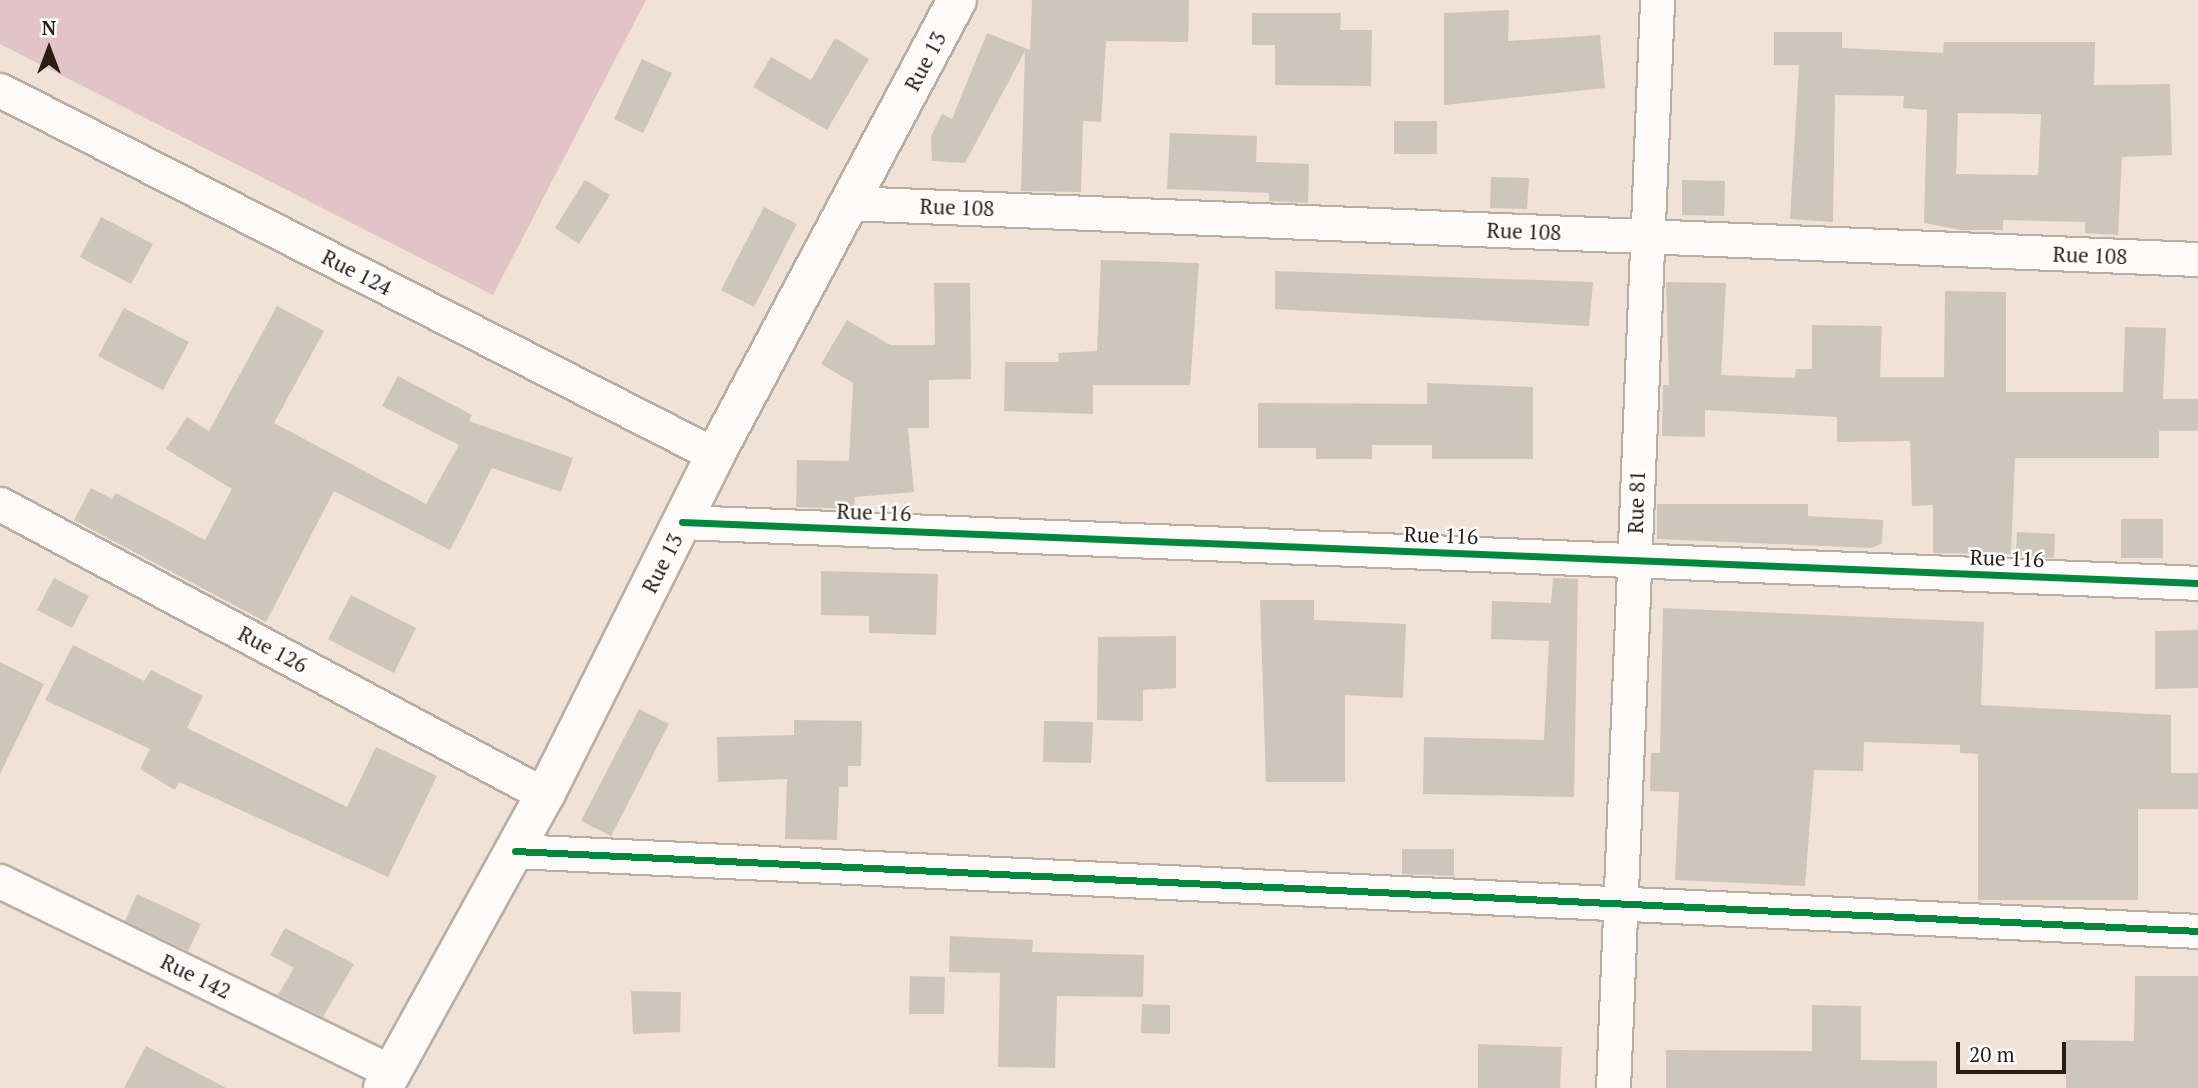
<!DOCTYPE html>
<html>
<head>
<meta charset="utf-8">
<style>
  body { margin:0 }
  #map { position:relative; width:2198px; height:1088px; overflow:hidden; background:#f0e2d6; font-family:"PT Serif",serif }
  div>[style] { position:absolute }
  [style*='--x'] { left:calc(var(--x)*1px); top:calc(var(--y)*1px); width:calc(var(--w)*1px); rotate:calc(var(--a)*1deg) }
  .green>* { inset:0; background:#e2c4c6 }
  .building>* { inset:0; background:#cec6ba }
  .roads { filter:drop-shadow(2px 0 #baaea3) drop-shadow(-2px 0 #baaea3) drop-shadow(0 2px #baaea3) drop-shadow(0 -2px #baaea3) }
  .minor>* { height:33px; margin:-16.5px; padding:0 16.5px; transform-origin:16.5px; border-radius:16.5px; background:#fdfbf9 }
  .tertiary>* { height:38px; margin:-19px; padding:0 19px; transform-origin:19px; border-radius:19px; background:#fdfbf9 }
  .cycleway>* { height:7px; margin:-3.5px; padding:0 3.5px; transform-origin:3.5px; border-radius:3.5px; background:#00873e }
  span { translate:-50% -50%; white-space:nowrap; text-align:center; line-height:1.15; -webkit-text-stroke:5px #fff; paint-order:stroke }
  .street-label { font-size:21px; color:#281c13 }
  .north { position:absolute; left:14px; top:14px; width:70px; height:70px; -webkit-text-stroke:5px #fff; paint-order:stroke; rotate:0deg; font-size:19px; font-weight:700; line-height:28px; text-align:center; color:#281c13 }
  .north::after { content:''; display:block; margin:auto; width:24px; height:32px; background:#281c13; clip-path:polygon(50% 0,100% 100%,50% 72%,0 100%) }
  .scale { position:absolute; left:1956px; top:1042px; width:110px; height:32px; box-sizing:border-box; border:4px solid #281c13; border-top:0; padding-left:9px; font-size:21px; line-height:24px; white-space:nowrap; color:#281c13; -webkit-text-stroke:5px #fff; paint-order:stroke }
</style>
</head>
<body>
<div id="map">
  <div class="green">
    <i style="clip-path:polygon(0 0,646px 0,493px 295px,0 44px)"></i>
  </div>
  <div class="building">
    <i style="clip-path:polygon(1032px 0,1189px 0,1188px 42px,1106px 41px,1101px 122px,1083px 121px,1081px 192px,1021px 191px,1025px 51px,965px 163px,932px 161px,931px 136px,942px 114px,952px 119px,987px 33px,1030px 50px)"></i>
    <i style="clip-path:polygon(1509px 10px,1508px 41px,1600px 35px,1605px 88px,1444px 105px,1444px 13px)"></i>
    <i style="clip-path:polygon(1252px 13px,1341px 13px,1340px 30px,1372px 30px,1371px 86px,1275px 85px,1275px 45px,1252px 45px)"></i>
    <i style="clip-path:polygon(evenodd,1774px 32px,1842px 32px,1842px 48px,1943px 53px,1944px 42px,2095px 42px,2094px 85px,2170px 84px,2172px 155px,2122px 157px,2118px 235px,2085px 233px,2085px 222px,2003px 220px,2003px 230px,1961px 230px,1924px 223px,1927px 110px,1903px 108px,1904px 96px,1835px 95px,1833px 222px,1790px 219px,1799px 65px,1774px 65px,1774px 32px,1958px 113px,2041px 114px,2038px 175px,1956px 174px,1958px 113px)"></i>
    <i style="clip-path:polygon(835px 38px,869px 59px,827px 130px,753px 87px,771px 57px,811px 80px)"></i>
    <i style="clip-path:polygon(642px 59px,672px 73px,643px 133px,614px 119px)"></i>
    <i style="clip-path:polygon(1394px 121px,1437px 121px,1437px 154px,1394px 154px)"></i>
    <i style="clip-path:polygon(1170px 133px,1257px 136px,1256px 162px,1309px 164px,1308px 203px,1269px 201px,1269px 193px,1167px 189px)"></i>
    <i style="clip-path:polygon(1491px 177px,1529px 178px,1527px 209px,1490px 208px)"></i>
    <i style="clip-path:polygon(585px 180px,610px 195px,579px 244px,555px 228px)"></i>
    <i style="clip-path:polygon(1682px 180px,1725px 181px,1724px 216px,1682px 215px)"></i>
    <i style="clip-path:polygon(764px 207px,797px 224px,754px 307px,721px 290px)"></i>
    <i style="clip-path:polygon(101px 217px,153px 244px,131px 284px,80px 257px)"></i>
    <i style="clip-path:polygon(1101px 260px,1199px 263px,1190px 385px,1093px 385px,1093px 414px,1004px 411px,1005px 362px,1059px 362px,1058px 353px,1097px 351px)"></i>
    <i style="clip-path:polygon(1275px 271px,1593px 282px,1589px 326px,1275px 309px)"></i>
    <i style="clip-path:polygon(1666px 282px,1726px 283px,1721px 375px,1795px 378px,1796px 369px,1812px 369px,1812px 325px,1882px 326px,1880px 377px,1944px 377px,1945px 291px,2006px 292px,2006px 392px,2123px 392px,2125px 327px,2166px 328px,2163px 399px,2198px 399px,2198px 431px,2159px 431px,2159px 458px,2015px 458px,2011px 554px,1933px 553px,1933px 505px,1912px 506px,1910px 441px,1837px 442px,1837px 417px,1705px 410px,1705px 437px,1662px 436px,1663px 385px,1669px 385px)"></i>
    <i style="clip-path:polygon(934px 283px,970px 283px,971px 379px,929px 380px,929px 428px,908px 428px,914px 492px,855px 497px,854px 509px,796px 507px,797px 460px,849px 461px,853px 383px,821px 364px,847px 320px,890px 345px,935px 345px)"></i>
    <i style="clip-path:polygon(277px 306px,324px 331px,274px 423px,426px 504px,459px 445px,382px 406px,398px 376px,472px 415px,469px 421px,573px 458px,561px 492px,492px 468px,450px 550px,334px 491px,266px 622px,74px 520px,91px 488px,112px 499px,116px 493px,205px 540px,232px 489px,166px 449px,187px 417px,209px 431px)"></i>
    <i style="clip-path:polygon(124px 308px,189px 342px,163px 390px,98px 356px)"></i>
    <i style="clip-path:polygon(1427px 383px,1533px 387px,1533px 459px,1432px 459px,1432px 445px,1372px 445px,1372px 459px,1316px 459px,1316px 448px,1258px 448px,1258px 403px,1427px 404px)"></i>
    <i style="clip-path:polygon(1657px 504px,1808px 504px,1808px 516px,1883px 520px,1882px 543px,1872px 548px,1657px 539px)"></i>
    <i style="clip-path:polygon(2121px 519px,2163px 519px,2163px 558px,2121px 558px)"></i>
    <i style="clip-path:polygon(2017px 532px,2055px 534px,2054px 558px,2016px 556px)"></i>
    <i style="clip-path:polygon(821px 571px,938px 574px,936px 635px,869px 633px,869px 616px,821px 615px)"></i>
    <i style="clip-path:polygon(54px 578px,89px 596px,72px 628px,37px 610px)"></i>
    <i style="clip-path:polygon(1553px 578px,1578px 579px,1574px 797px,1423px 794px,1424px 737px,1544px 740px,1549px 641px,1491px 639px,1492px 601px,1551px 603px)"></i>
    <i style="clip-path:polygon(351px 595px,416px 628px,394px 673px,328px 639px)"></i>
    <i style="clip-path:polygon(1260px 600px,1314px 600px,1314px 620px,1406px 624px,1403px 698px,1345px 695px,1345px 782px,1266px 782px)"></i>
    <i style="clip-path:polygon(1663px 608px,1984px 622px,1981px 705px,2171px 715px,2171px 773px,2198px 773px,2198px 809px,2138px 809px,2138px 900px,1978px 900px,1978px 754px,1960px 753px,1960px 745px,1864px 742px,1863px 771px,1814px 770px,1805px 886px,1675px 880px,1679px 792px,1650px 791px,1651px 753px,1660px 753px)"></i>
    <i style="clip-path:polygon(2198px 630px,2198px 688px,2155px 689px,2155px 631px)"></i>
    <i style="clip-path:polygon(1176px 636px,1176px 688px,1143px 690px,1143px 721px,1097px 720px,1098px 637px)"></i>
    <i style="clip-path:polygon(73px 645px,144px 681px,151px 670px,203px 696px,187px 728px,347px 807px,376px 747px,437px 776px,388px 877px,179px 782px,175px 790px,140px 769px,150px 749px,45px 700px)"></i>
    <i style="clip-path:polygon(0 662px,44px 684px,0 774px)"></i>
    <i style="clip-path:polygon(639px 709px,669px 724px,611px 836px,581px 821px)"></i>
    <i style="clip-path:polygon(794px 720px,862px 721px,861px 766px,848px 766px,848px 787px,839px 787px,837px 840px,785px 839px,787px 779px,718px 782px,717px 737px,794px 735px)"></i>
    <i style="clip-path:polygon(1044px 721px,1093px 722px,1091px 763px,1043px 762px)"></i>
    <i style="clip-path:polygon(1402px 849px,1454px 849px,1454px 876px,1402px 874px)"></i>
    <i style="clip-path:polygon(137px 894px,201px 924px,188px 951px,125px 921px)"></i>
    <i style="clip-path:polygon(285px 928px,354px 964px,323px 1017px,278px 995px,294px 968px,270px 955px)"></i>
    <i style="clip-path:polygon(950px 936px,1033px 940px,1032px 952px,1144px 955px,1143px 997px,1057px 996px,1055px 1068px,998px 1067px,1000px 973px,949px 972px)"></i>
    <i style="clip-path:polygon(910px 976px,945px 977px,944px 1014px,909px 1014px)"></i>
    <i style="clip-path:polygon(2135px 976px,2198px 976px,2198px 1088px,2066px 1088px,2066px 1040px,2134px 1041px)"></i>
    <i style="clip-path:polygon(631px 991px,681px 992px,680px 1032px,633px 1034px)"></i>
    <i style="clip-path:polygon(1142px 1004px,1170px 1005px,1170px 1034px,1141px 1033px)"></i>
    <i style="clip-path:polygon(1812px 1005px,1861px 1006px,1861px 1060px,1937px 1061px,1937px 1088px,1666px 1088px,1666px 1050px,1812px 1051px)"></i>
    <i style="clip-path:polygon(1478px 1044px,1562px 1047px,1560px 1088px,1478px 1088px)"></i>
    <i style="clip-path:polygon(146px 1046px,226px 1088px,124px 1088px)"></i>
  </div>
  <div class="roads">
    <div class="minor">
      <i style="--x:0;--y:90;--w:803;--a:27.04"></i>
      <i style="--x:849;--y:203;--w:1350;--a:2.38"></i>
      <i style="--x:0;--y:504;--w:618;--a:28.1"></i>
      <i style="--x:682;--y:522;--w:1517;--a:2.3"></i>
      <i style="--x:515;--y:851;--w:1685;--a:2.72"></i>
      <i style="--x:0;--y:881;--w:436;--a:26"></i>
      <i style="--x:1613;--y:1088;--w:1089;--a:-87.68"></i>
    </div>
    <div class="tertiary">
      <i style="--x:383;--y:1088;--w:335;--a:-61.1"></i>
      <i style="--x:545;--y:795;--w:380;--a:-63.4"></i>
      <i style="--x:715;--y:455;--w:515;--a:-61.99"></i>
    </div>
  </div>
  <div class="cycleway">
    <i style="--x:682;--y:522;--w:1517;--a:2.3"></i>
    <i style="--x:515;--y:851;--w:1685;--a:2.72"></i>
  </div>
  <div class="street-label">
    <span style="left:925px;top:61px;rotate:-62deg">Rue 13</span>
    <span style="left:957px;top:207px;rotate:2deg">Rue 108</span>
    <span style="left:1524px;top:231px;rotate:2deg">Rue 108</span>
    <span style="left:2090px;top:255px;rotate:2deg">Rue 108</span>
    <span style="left:357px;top:272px;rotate:27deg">Rue 124</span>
    <span style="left:1636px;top:502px;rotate:-88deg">Rue 81</span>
    <span style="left:874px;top:512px;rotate:2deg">Rue 116</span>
    <span style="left:1441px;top:535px;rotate:2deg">Rue 116</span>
    <span style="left:2007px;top:558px;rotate:2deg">Rue 116</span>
    <span style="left:662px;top:563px;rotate:-63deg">Rue 13</span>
    <span style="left:273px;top:649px;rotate:28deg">Rue 126</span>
    <span style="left:196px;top:976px;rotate:26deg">Rue 142</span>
  </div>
  <div class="north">N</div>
  <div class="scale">20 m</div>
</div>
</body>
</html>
